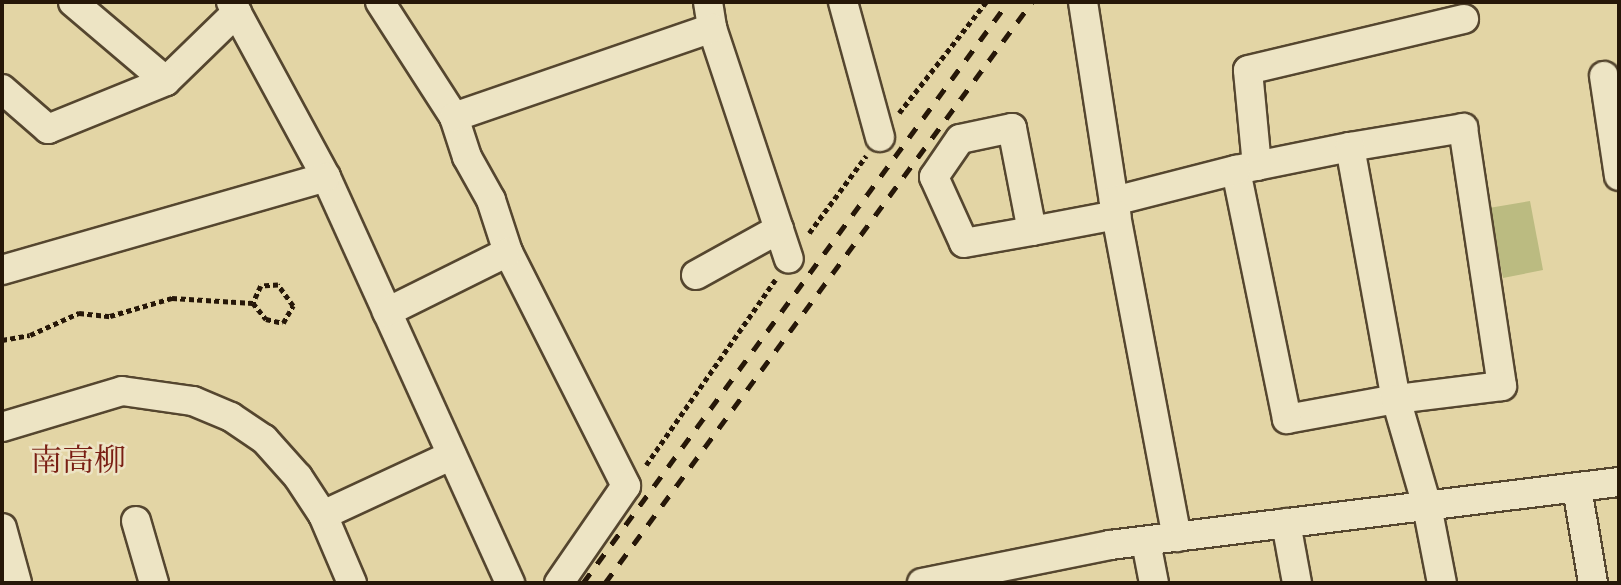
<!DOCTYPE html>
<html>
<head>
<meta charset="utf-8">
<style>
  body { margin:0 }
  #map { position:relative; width:1621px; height:585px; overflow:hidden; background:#e3d5a5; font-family:Cardo,"Noto Serif JP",serif }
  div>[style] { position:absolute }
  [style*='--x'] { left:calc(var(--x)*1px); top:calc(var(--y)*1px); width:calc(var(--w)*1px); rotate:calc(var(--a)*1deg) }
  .green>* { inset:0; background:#bbbb81 }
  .path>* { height:4.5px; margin-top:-2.25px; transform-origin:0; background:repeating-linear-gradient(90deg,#261708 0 5px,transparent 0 8.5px) }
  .roads { filter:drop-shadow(2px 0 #55462f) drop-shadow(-2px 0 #55462f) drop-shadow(0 2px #55462f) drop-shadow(0 -2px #55462f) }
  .minor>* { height:28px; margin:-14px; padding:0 14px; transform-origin:14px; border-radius:14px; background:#ede4c4 }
  .rail>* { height:5px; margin-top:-2.5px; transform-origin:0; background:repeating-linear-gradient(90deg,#261708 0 12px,transparent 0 24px) }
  span { translate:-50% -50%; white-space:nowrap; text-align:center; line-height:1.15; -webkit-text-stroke:5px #ede4c4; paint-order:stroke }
  .neighbourhood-label { font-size:32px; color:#7a1f14 }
  .frame { position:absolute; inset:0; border:4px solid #261708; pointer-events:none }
</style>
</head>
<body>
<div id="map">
  <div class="green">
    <i style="clip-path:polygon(1530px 201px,1543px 270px,1503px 278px,1489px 208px)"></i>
  </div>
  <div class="path">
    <i style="--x:899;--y:113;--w:141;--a:-51.9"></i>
    <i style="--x:809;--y:233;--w:96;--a:-53.5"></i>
    <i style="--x:2;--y:340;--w:28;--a:-10"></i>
    <i style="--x:30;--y:335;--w:54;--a:-24.2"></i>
    <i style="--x:79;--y:313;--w:31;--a:6"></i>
    <i style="--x:110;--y:316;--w:65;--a:-16.2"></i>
    <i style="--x:172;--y:298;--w:81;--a:3.5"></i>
    <i style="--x:253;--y:303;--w:21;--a:51"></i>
    <i style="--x:266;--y:319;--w:17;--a:13"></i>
    <i style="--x:283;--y:323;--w:20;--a:-60"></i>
    <i style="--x:293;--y:306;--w:26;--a:-126"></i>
    <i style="--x:278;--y:285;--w:17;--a:177"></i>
    <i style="--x:261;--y:286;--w:19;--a:115"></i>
    <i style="--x:646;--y:465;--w:226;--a:-55.1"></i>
  </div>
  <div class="roads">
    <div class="minor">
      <i style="--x:231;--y:2;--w:199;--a:61.5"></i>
      <i style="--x:326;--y:177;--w:446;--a:65.6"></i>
      <i style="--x:380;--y:2;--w:137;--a:57.2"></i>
      <i style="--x:454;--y:117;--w:42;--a:72"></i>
      <i style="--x:467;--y:157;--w:49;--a:60.8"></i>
      <i style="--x:491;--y:200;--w:55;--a:71.9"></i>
      <i style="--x:508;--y:252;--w:262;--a:63.2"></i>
      <i style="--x:626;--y:486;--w:118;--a:124.6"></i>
      <i style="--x:708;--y:2;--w:26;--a:81"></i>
      <i style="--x:712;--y:28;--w:243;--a:71.6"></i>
      <i style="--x:843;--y:2;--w:140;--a:74.7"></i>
      <i style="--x:1083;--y:2;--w:216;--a:81.2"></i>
      <i style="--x:1116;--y:215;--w:328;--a:79.3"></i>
      <i style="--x:1604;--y:76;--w:101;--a:81.5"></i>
      <i style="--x:166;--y:81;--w:99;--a:-44.2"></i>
      <i style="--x:2;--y:89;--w:61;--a:41"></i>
      <i style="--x:48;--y:129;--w:127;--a:-22.1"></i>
      <i style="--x:166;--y:81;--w:122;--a:-139.7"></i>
      <i style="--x:454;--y:117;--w:273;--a:-19"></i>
      <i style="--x:1350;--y:147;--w:115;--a:-9.5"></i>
      <i style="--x:1463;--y:128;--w:261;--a:81.4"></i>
      <i style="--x:1502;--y:386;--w:107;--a:173"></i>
      <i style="--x:1396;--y:399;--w:111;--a:169.6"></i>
      <i style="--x:1287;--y:419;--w:254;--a:-101.6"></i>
      <i style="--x:1236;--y:170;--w:116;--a:-11.4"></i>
      <i style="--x:1350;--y:147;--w:256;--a:79.7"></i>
      <i style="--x:1396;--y:399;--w:111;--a:73.8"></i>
      <i style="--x:1427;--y:506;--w:78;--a:79"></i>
      <i style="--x:1257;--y:166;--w:96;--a:-95.4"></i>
      <i style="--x:1248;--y:70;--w:222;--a:-13.3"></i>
      <i style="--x:1114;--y:201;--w:126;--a:-14.3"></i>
      <i style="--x:1032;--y:231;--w:105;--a:-101"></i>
      <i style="--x:1012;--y:128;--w:53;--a:168.1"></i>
      <i style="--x:960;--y:139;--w:46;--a:124.4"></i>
      <i style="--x:934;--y:177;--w:72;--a:65.6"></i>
      <i style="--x:964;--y:243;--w:69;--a:-10"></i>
      <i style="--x:1032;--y:231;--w:86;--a:-10.8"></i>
      <i style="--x:2;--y:270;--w:337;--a:-16"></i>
      <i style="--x:696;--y:275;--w:95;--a:-29"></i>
      <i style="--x:387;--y:312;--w:135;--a:-26.4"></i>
      <i style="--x:2;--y:427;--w:125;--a:-16.7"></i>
      <i style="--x:122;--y:391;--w:72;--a:8"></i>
      <i style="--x:193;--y:401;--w:41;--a:22.8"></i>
      <i style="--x:231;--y:417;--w:40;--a:34"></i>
      <i style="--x:264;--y:439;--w:51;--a:48.2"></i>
      <i style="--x:298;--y:477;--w:45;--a:56.7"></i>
      <i style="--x:323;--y:515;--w:74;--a:66.9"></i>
      <i style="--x:1577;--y:488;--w:96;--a:80.4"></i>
      <i style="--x:323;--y:515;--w:142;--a:-24.9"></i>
      <i style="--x:136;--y:521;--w:65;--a:73.8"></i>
      <i style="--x:1286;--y:523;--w:61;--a:79.6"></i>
      <i style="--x:2;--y:528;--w:57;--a:74.7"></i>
      <i style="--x:1146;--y:542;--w:42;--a:79"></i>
      <i style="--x:922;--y:583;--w:192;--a:-11.4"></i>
      <i style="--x:1110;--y:545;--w:513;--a:-7.06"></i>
    </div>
  </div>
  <div class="rail">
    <i style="--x:583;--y:583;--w:720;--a:-53.81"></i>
    <i style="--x:605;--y:583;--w:721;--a:-53.69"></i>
  </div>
  <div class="neighbourhood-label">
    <span style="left:78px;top:461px">南高柳</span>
  </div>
  <div class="frame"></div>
</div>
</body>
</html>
